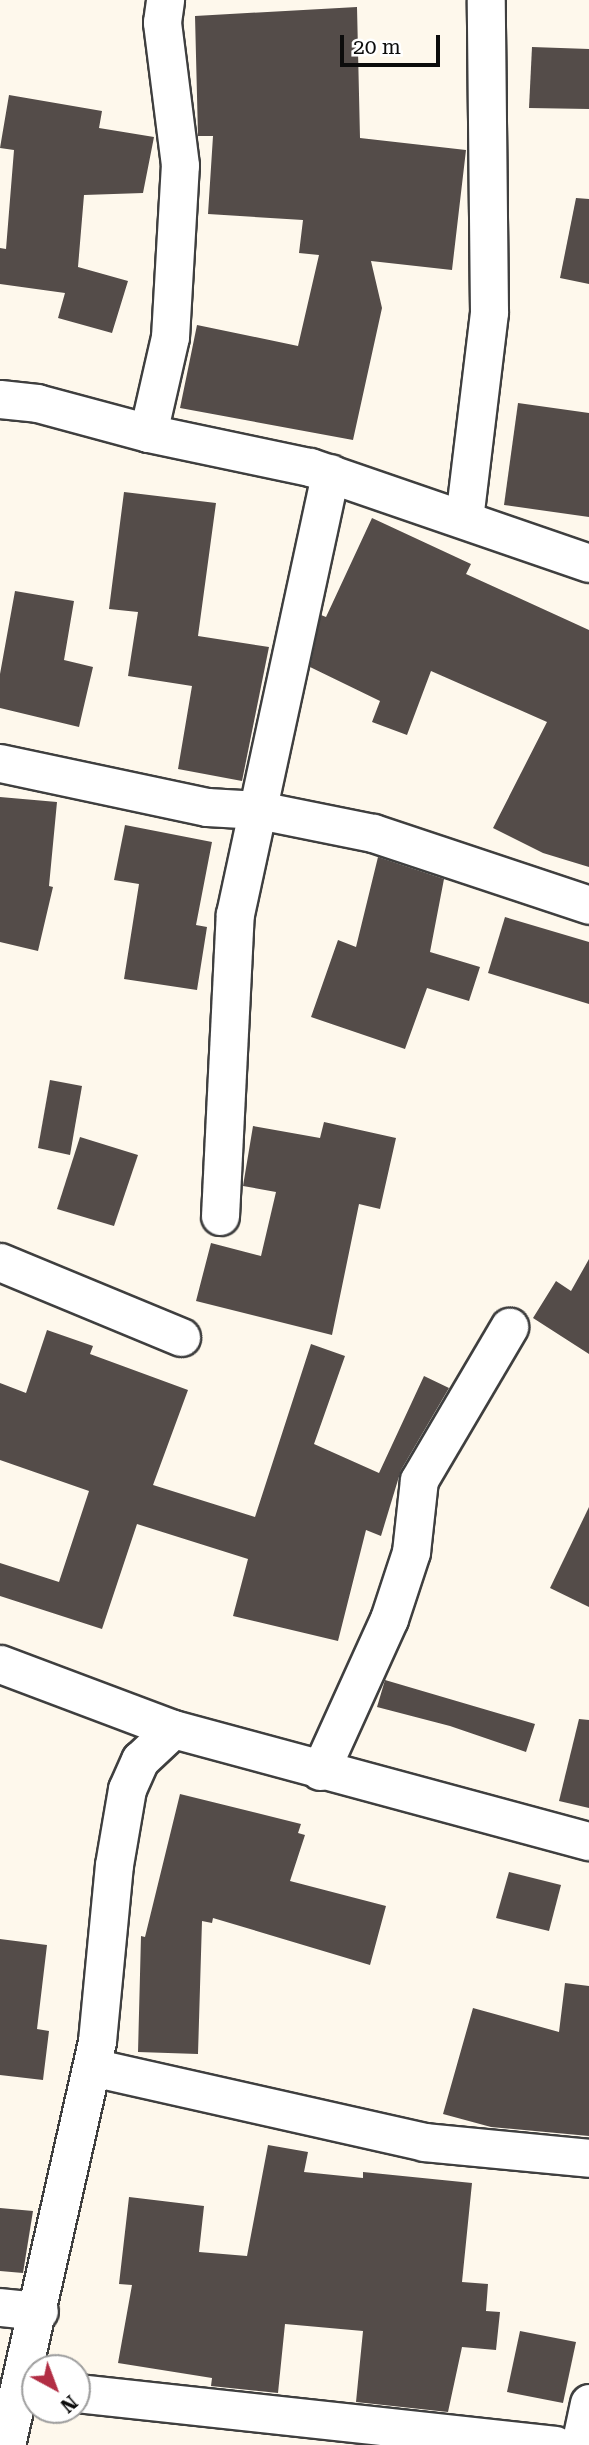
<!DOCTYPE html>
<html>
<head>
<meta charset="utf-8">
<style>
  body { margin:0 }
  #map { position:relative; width:589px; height:2445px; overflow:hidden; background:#fef8ec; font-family:"Roboto Serif",serif }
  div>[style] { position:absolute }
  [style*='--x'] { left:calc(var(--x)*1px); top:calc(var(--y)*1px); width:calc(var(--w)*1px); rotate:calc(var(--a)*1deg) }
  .building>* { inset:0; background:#544c49 }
  .roads { filter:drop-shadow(2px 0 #3f3f3f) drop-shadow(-2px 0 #3f3f3f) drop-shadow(0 2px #3f3f3f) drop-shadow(0 -2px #3f3f3f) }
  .minor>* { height:37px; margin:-18.5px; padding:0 18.5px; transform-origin:18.5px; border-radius:18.5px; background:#fff }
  span { translate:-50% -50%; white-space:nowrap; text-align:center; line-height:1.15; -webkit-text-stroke:7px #fff; paint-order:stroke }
  .north { position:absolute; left:21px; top:2354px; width:70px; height:70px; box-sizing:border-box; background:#fff; border:2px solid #9e9e9e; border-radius:50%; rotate:139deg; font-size:19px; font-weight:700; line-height:28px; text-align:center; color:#0c0c0c }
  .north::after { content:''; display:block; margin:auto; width:24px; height:32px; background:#b22e44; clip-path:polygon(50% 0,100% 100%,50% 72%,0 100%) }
  .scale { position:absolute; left:340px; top:35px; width:100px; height:32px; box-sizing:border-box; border:4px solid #0c0c0c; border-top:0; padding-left:9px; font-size:21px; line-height:24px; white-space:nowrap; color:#0c0c0c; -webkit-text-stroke:5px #fff; paint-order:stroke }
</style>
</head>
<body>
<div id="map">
  <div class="building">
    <i style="clip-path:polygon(357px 7px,360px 138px,466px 150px,452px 270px,371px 261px,382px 308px,353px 440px,180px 408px,197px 325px,298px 346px,319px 255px,299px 253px,303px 220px,208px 214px,213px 136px,198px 136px,195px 16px)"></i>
    <i style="clip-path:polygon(532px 47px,589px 49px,589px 109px,529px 108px)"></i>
    <i style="clip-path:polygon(9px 95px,102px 111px,99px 128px,154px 137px,143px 193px,84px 195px,78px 267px,128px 281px,112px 333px,58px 318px,65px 293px,0 284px,0 248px,6px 249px,14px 150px,0 148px)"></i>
    <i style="clip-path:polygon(576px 198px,589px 199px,589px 284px,560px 278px)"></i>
    <i style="clip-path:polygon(518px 403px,589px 413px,589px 517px,504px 505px)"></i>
    <i style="clip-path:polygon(124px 492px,216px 503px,198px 636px,269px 647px,242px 781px,178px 769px,192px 686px,128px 676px,138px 612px,109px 609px)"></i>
    <i style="clip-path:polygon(372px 518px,471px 564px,466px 574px,589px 630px,589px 867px,543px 853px,493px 828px,547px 722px,431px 671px,407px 735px,372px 722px,380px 701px,310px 667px,321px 615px,326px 617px)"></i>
    <i style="clip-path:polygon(15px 591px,74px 601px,64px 660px,93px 667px,79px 727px,0 708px,0 674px)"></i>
    <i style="clip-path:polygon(0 797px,57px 802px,49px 886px,53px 887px,38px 951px,0 942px)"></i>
    <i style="clip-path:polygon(125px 825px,212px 842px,196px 925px,207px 927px,197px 990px,124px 979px,139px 884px,114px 880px)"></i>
    <i style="clip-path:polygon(378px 857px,444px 879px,430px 952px,480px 967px,469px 1001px,427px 988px,405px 1049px,311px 1017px,338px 940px,356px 947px)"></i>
    <i style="clip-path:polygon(505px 917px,589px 942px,589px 1004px,488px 973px)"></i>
    <i style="clip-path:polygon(50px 1080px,82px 1086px,70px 1155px,38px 1148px)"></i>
    <i style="clip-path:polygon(324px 1122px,396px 1138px,380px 1209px,359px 1204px,332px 1335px,196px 1301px,211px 1243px,261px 1256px,276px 1192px,243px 1186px,253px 1126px,320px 1138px)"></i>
    <i style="clip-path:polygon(80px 1137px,138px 1155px,114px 1226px,57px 1209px)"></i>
    <i style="clip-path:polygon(589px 1259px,589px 1354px,533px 1318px,556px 1281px,571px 1291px)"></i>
    <i style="clip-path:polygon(47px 1330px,93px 1346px,90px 1354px,188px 1390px,153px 1485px,255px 1517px,311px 1344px,345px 1356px,314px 1444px,379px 1473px,424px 1376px,449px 1388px,401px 1470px,381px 1536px,366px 1530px,338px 1641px,233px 1616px,248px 1559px,137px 1524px,102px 1629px,0 1596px,0 1563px,59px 1582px,89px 1491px,0 1460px,0 1383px,26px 1393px)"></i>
    <i style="clip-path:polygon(589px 1507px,589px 1607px,550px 1588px)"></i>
    <i style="clip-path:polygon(385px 1680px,535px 1724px,526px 1752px,450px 1726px,377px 1707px)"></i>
    <i style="clip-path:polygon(579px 1719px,589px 1720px,589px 1808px,559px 1801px)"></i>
    <i style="clip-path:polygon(180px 1794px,301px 1824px,298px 1833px,305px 1835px,290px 1881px,386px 1906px,370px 1965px,213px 1918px,212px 1923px,202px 1921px,198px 2054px,138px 2052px,141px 1936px,145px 1937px)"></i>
    <i style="clip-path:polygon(509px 1872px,561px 1885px,549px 1931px,496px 1918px)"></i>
    <i style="clip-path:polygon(0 1939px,47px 1945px,37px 2029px,49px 2031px,43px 2080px,0 2075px)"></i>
    <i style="clip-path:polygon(565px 1983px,589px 1986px,589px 2136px,491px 2127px,443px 2114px,473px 2008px,559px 2032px)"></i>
    <i style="clip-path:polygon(268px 2145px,308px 2152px,304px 2172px,363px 2178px,363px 2172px,472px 2183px,462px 2282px,488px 2284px,486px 2311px,500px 2312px,496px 2350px,462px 2347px,448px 2412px,356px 2402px,363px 2331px,285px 2324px,278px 2393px,211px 2386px,212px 2378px,118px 2363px,132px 2285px,119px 2284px,129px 2197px,204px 2206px,199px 2252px,247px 2256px)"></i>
    <i style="clip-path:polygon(0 2208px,33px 2211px,23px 2273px,0 2271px)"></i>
    <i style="clip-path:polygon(520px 2331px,576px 2342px,563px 2403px,507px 2392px)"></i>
  </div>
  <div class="roads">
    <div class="minor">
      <i style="--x:0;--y:399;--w:37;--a:6"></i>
      <i style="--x:37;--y:403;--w:115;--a:15.1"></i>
      <i style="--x:148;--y:433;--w:166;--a:11.9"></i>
      <i style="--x:310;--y:467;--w:295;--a:19"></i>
      <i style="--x:148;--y:433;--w:98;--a:-77.1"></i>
      <i style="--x:170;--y:337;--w:172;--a:-86.7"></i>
      <i style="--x:180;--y:165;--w:144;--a:-97.2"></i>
      <i style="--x:162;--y:22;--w:22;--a:-82"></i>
      <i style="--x:464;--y:519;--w:209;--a:-83.1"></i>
      <i style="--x:489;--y:312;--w:312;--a:-90.6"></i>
      <i style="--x:0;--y:763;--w:212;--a:12"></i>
      <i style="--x:207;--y:807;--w:52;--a:3.3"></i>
      <i style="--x:259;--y:810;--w:116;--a:11.4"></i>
      <i style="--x:373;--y:833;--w:228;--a:18.4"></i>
      <i style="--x:220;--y:1216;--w:302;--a:-87.2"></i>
      <i style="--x:235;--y:914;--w:451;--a:-77.8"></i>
      <i style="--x:0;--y:1262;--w:196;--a:22.5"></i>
      <i style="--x:0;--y:1664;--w:185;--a:20.6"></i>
      <i style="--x:173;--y:1729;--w:431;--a:15.1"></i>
      <i style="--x:320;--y:1771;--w:167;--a:-65.6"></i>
      <i style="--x:389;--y:1619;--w:71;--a:-71.8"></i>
      <i style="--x:411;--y:1552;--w:72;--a:-83.7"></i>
      <i style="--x:419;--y:1480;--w:178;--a:-59.5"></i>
      <i style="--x:92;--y:2067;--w:340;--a:12.7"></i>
      <i style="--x:424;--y:2142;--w:166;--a:5.5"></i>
      <i style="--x:0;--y:2307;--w:39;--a:6"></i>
      <i style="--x:77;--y:2393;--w:481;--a:6.2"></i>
      <i style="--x:6;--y:2445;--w:414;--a:-77.3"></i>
      <i style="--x:97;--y:2041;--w:177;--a:-84.5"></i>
      <i style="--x:114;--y:1865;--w:77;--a:-80.3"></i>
      <i style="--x:127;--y:1789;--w:32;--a:-66"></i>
      <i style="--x:140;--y:1760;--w:45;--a:-43.2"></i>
      <i style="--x:580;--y:2445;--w:43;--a:-77.9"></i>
    </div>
  </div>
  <div class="north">N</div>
  <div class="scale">20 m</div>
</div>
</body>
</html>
